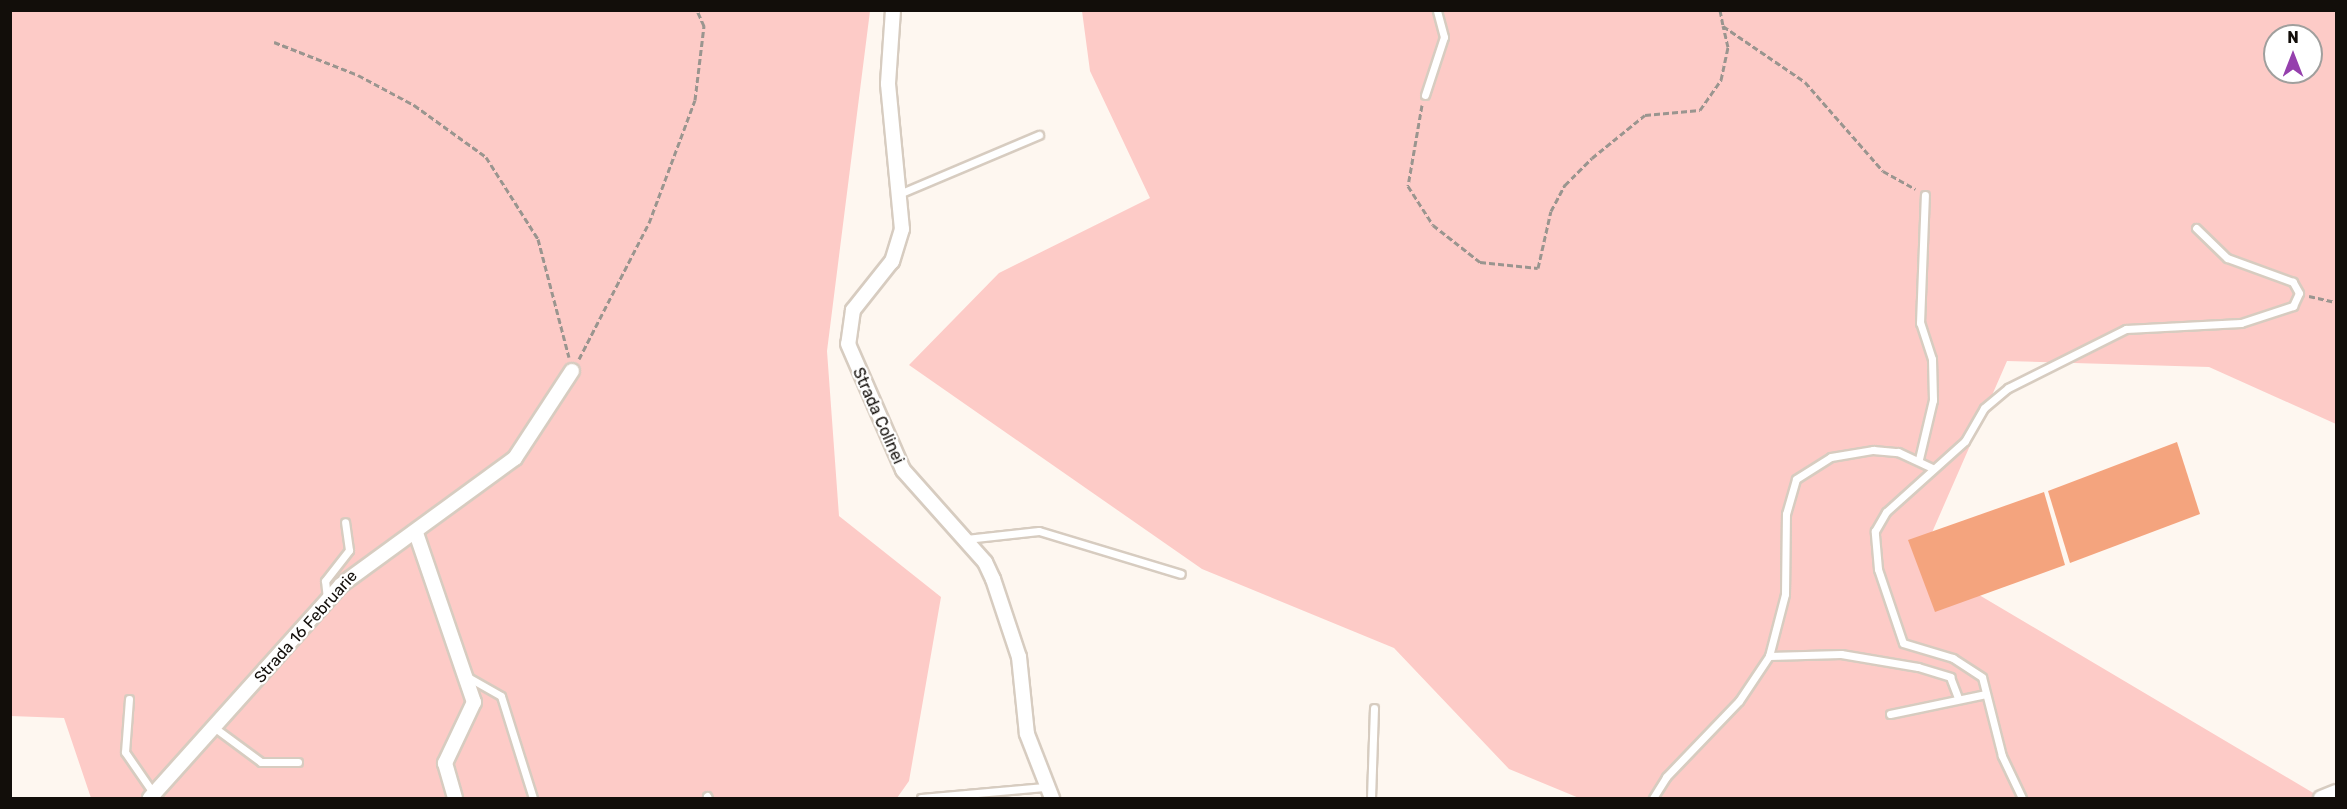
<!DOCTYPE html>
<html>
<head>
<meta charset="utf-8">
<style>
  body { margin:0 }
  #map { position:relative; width:2347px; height:809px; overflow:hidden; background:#fef7f0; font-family:Rubik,sans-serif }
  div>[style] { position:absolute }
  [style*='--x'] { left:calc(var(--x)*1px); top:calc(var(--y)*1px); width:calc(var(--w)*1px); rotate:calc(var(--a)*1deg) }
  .green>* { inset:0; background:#fdcbc7 }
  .building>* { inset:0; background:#f4a47e }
  .path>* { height:3px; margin-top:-1.5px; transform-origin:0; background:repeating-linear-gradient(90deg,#9a958f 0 6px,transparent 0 9px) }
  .roads { filter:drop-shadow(2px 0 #d7ccc0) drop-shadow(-2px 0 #d7ccc0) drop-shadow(0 2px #d7ccc0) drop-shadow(0 -2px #d7ccc0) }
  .lane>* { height:7px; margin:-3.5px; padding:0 3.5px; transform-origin:3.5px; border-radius:3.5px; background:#fff }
  .street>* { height:14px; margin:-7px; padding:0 7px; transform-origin:7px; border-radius:7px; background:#fff }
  span { translate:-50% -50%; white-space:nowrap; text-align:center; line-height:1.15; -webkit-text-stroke:4.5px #fff; paint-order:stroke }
  .street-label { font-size:16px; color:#120e0a }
  .frame { position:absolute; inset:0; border:12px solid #120e0a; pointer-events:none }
  .north { position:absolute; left:2263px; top:24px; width:60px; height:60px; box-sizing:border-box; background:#fff; border:2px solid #a09f9d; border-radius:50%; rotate:0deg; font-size:16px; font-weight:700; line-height:24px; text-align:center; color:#120e0a }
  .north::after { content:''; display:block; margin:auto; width:21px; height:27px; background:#9540ad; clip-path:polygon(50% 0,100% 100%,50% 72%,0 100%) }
</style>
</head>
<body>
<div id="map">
  <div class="green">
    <i style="clip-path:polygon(11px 11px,870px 11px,827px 351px,839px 516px,941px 597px,909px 781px,897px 798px,91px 798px,64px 718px,11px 716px)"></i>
    <i style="clip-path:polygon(evenodd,1082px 11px,2336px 11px,2336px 424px,2209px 367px,2007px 361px,1920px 560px,2315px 794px,2315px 798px,1579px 798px,1509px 769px,1394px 648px,1202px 569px,909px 365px,999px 273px,1150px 198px,1090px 71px,1082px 11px,2275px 36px,2311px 36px,2311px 72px,2275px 72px,2275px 36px)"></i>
  </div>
  <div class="building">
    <i style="clip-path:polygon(2177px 442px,2200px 514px,2070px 563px,2048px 491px)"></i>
    <i style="clip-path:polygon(2044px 492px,2065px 565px,1935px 612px,1908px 540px)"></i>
  </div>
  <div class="path">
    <i style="--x:1720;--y:10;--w:16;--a:79"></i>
    <i style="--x:1723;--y:26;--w:99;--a:34.3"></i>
    <i style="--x:1805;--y:82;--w:118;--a:48.8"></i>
    <i style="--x:1883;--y:171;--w:37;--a:29"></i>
    <i style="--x:274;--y:42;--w:90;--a:21.4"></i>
    <i style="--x:358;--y:75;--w:64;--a:28.2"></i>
    <i style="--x:414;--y:105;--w:89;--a:35.8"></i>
    <i style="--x:486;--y:157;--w:97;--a:57.6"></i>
    <i style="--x:538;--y:239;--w:122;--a:75.3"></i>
    <i style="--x:1422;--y:105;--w:82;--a:99.8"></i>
    <i style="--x:1408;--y:186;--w:46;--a:57.3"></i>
    <i style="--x:1433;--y:225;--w:60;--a:38.2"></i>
    <i style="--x:1480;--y:262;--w:58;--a:5.9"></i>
    <i style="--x:1538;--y:268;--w:58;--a:-77.2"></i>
    <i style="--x:1551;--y:211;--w:30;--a:-62"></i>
    <i style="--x:1565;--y:185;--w:38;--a:-45"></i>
    <i style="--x:1592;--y:158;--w:68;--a:-39.1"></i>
    <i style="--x:1645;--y:115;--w:55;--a:-5.2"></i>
    <i style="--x:1700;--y:110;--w:37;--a:-55"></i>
    <i style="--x:1721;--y:80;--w:34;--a:-78"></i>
    <i style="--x:1728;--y:47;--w:22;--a:-103"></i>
    <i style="--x:2309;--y:296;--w:28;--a:13"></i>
    <i style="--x:579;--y:359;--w:153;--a:-62.8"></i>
    <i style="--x:649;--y:223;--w:131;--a:-69.5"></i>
    <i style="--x:695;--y:100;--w:75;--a:-83.1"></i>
    <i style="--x:704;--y:26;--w:17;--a:-114"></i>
  </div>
  <div class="roads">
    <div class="lane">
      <i style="--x:1425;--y:95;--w:61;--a:-71.9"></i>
      <i style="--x:1444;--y:37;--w:28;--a:-105"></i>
      <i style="--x:899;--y:194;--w:152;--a:-22.9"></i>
      <i style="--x:1919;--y:459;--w:61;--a:-76.7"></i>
      <i style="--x:1933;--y:400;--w:41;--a:-91.4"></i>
      <i style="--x:1932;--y:359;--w:38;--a:-108"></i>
      <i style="--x:1920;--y:323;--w:128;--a:-87.8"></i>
      <i style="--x:966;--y:539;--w:73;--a:-6.3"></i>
      <i style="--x:1039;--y:531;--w:148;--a:16.8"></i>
      <i style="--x:327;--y:599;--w:18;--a:-96"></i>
      <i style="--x:325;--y:581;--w:39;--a:-52"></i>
      <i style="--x:349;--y:550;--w:28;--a:-98"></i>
      <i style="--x:1769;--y:656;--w:72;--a:-1.6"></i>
      <i style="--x:1841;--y:654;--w:78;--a:9.6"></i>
      <i style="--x:1918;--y:667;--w:34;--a:17"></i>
      <i style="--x:1950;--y:677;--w:22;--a:69"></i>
      <i style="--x:466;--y:676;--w:40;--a:29.7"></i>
      <i style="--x:501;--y:696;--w:107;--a:72.6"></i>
      <i style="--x:129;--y:699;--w:53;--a:94.3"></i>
      <i style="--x:125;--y:752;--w:51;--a:55.4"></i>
      <i style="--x:1890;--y:714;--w:98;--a:-11.8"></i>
      <i style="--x:215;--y:728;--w:57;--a:36.5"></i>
      <i style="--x:261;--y:762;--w:37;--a:0"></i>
      <i style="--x:707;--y:796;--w:2;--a:63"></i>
      <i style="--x:921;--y:798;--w:124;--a:-5.1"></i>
      <i style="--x:1371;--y:798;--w:90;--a:-88.1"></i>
      <i style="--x:1653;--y:798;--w:25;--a:-58"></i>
      <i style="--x:1666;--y:777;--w:105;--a:-46.2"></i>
      <i style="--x:1739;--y:701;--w:54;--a:-56.3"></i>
      <i style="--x:1769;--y:656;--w:64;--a:-75.5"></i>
      <i style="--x:1785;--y:594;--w:80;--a:-89.3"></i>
      <i style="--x:1786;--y:514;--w:36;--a:-74"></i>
      <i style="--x:1796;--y:479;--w:41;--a:-32.2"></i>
      <i style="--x:1831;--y:457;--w:43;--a:-9.5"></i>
      <i style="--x:1873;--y:450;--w:25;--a:5"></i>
      <i style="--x:1898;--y:452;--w:38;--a:25"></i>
      <i style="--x:2022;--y:798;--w:47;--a:-115.5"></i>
      <i style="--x:2002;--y:756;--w:81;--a:-104.2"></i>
      <i style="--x:1982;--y:677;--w:35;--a:-147"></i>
      <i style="--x:1953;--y:658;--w:52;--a:-163.3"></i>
      <i style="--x:1903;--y:643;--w:78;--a:-108.7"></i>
      <i style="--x:1878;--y:569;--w:38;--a:-95"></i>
      <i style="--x:1875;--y:531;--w:22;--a:-60"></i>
      <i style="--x:1886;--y:512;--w:106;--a:-41.9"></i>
      <i style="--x:1965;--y:441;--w:38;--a:-60"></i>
      <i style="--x:1984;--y:408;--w:31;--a:-40"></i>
      <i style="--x:2008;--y:388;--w:132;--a:-26.6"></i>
      <i style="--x:2126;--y:329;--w:115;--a:-3"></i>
      <i style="--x:2241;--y:323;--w:55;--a:-18.1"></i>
      <i style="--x:2293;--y:306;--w:14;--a:-65"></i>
      <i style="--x:2299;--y:293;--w:13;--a:-119"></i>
      <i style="--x:2293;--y:282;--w:70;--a:-160"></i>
      <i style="--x:2227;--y:258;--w:43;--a:-135.9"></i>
    </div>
    <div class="street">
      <i style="--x:893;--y:10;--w:74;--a:93.9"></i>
      <i style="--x:888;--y:84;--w:146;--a:84.5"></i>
      <i style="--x:902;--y:229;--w:34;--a:107"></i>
      <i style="--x:892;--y:261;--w:63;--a:128.5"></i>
      <i style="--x:853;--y:310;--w:34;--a:98"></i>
      <i style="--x:848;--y:344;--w:137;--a:66.4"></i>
      <i style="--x:903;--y:470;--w:123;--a:48.3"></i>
      <i style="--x:985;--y:562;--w:19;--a:65"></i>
      <i style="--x:993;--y:579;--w:82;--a:71.6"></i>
      <i style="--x:1019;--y:657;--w:77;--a:84.1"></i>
      <i style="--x:1027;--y:734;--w:69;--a:68.7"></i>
      <i style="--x:416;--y:533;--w:179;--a:71.1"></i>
      <i style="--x:474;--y:702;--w:68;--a:115.4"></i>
      <i style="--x:445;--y:763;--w:36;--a:74"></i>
      <i style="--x:150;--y:798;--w:286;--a:-48.1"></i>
      <i style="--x:341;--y:585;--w:215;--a:-36.1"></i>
      <i style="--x:515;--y:458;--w:104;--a:-56.8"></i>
      <i style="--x:2321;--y:798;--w:16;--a:-22"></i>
    </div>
  </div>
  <div class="street-label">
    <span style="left:878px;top:416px;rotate:66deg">Strada Colinei</span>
    <span style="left:306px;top:627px;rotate:-48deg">Strada 16 Februarie</span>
  </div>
  <div class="frame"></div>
  <div class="north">N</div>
</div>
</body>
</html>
